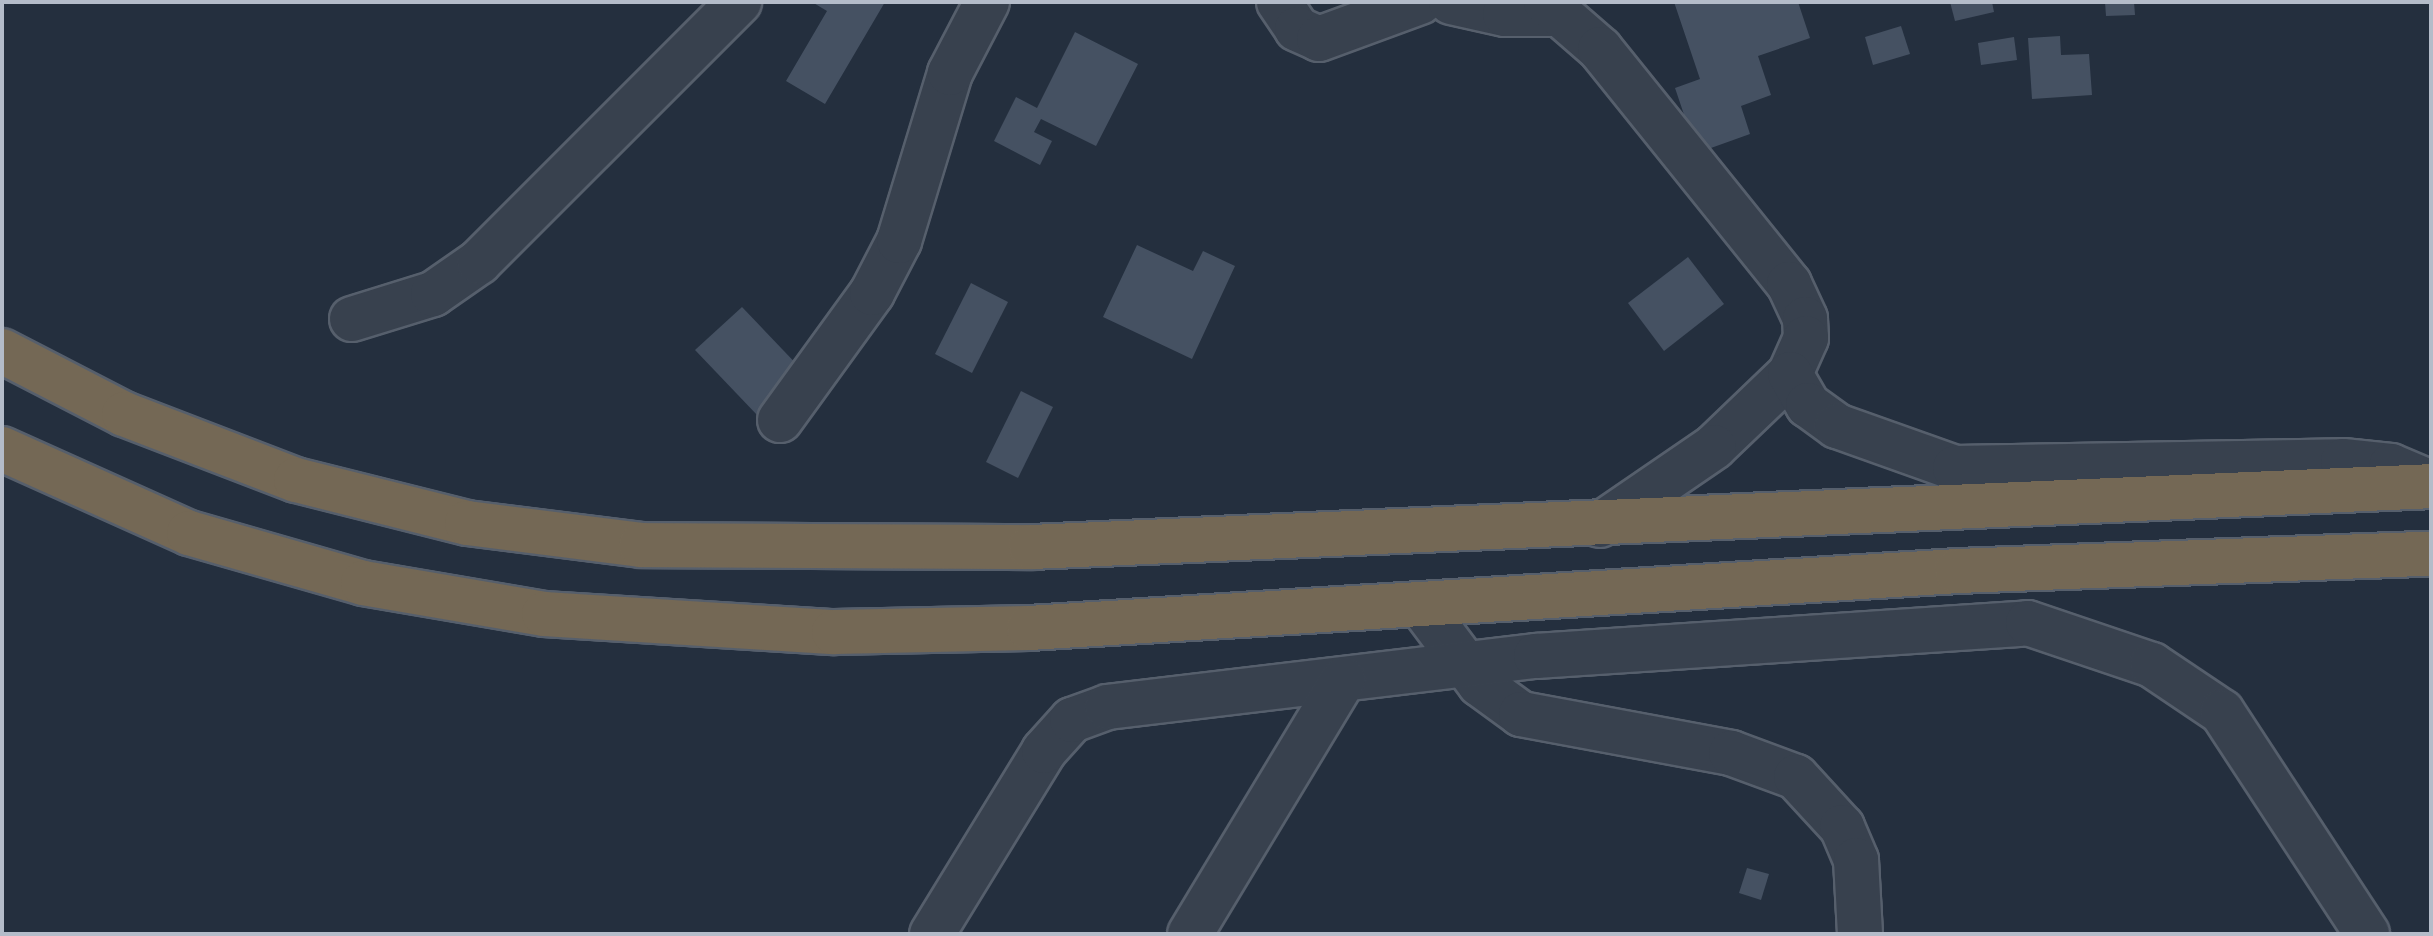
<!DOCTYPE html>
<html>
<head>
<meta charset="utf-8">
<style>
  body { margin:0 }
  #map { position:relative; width:2433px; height:936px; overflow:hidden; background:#242f3e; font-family:Mulish,sans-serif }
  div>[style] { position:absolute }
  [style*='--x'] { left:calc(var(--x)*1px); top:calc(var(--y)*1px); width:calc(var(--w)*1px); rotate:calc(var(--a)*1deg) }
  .building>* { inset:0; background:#455162 }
  .roads { filter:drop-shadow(2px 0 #565f6c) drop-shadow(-2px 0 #565f6c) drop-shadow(0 2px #565f6c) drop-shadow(0 -2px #565f6c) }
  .minor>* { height:44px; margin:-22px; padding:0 22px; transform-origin:22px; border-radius:22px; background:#38414e }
  .highway>* { height:44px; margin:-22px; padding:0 22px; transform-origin:22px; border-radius:22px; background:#746855 }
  span { translate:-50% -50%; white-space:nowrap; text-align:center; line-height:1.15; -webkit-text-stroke:7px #1d2633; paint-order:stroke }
  .frame { position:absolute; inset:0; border:4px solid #b4bcc9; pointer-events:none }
</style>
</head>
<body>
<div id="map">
  <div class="building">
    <i style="clip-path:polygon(812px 2px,885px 2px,825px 104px,786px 81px,827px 11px)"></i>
    <i style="clip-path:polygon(1674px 2px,1798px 2px,1810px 38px,1758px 56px,1771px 95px,1741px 106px,1750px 134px,1697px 153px,1675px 88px,1700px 79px)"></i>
    <i style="clip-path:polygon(1950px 2px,1992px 2px,1994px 12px,1955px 21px)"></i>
    <i style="clip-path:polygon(2105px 2px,2134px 2px,2135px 15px,2106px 16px)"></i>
    <i style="clip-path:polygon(1901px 26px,1910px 54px,1873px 65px,1865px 37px)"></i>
    <i style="clip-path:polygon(1075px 32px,1138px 64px,1096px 146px,1041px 119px,1034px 132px,1052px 141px,1040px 165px,994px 141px,1016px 97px,1037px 108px)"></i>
    <i style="clip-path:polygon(2060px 36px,2061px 55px,2089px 54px,2092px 95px,2032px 99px,2028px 38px)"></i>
    <i style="clip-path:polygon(2014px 37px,2017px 60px,1981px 65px,1978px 43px)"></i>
    <i style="clip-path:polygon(1137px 245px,1193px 271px,1203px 251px,1235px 266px,1192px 359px,1103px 317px)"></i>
    <i style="clip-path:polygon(1688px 257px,1724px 304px,1664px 351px,1628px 303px)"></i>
    <i style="clip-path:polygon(971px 283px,1008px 302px,972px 373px,935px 354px)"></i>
    <i style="clip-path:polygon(742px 307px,804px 372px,758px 416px,695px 350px)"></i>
    <i style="clip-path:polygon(1021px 391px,1053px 407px,1018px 478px,986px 462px)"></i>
    <i style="clip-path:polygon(1747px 868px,1769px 874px,1761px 900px,1739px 893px)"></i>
  </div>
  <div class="roads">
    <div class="minor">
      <i style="--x:1279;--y:2;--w:32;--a:56"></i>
      <i style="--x:1297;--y:29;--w:24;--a:24"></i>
      <i style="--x:1319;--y:39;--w:108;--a:-20.1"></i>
      <i style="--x:1451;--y:2;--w:55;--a:12.5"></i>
      <i style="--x:1505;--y:14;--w:56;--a:0"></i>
      <i style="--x:1546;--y:2;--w:72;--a:41"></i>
      <i style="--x:1600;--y:49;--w:302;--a:51.2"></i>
      <i style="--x:1789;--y:284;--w:38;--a:65"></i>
      <i style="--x:1805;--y:319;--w:19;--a:87"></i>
      <i style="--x:1806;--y:338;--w:39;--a:114"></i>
      <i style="--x:1790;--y:374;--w:105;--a:136.2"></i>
      <i style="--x:1714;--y:447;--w:138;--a:145.6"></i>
      <i style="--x:352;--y:319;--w:85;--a:-17.2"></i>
      <i style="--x:433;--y:294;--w:56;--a:-34.8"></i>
      <i style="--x:479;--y:262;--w:368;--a:-45"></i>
      <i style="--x:1790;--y:374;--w:36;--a:60"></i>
      <i style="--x:1808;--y:405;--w:36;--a:36"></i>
      <i style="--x:1837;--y:426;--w:125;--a:19.6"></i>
      <i style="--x:1955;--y:468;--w:388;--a:-1"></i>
      <i style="--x:2343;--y:461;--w:48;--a:5.9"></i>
      <i style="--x:2391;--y:466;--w:43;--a:23"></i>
      <i style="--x:780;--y:420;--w:157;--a:-54.1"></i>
      <i style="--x:872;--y:293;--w:59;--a:-62.6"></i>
      <i style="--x:899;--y:241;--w:176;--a:-73.1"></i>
      <i style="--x:950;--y:73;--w:80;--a:-62.5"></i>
      <i style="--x:1420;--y:604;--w:100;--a:53.1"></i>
      <i style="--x:1480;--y:684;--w:51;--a:36.2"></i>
      <i style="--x:1521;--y:714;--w:214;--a:10.5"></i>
      <i style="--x:1731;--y:753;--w:69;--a:20.3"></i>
      <i style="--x:1796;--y:777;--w:68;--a:47.4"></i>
      <i style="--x:1842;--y:827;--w:36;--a:67"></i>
      <i style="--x:1856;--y:860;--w:74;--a:86.9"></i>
      <i style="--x:932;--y:934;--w:215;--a:-58.5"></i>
      <i style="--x:1044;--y:751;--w:42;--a:-47.9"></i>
      <i style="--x:1072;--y:720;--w:37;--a:-20"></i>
      <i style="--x:1107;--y:707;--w:432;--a:-6.8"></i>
      <i style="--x:1536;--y:656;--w:493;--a:-3.8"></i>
      <i style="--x:2028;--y:623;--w:131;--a:18.7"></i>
      <i style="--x:2152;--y:665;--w:84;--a:33.9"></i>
      <i style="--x:2222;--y:712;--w:265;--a:56.8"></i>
      <i style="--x:1190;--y:934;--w:297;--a:-58.9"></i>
    </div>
    <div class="highway">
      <i style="--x:2;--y:351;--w:137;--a:27.3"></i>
      <i style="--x:124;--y:414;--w:184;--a:21"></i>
      <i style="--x:296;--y:480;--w:176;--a:14.1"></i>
      <i style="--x:467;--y:523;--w:175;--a:7.2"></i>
      <i style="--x:641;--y:545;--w:390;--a:0.3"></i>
      <i style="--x:1031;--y:547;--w:1401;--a:-2.49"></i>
      <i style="--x:2;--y:449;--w:205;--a:24.2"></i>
      <i style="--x:189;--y:533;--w:181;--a:16"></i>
      <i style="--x:363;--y:583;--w:184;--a:9.7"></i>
      <i style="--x:544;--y:614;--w:291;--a:3.6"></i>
      <i style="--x:834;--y:632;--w:195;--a:-1.2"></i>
      <i style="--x:1029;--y:628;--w:930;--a:-3.51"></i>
      <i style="--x:1957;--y:571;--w:474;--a:-2.1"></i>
    </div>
  </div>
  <div class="frame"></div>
</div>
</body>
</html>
